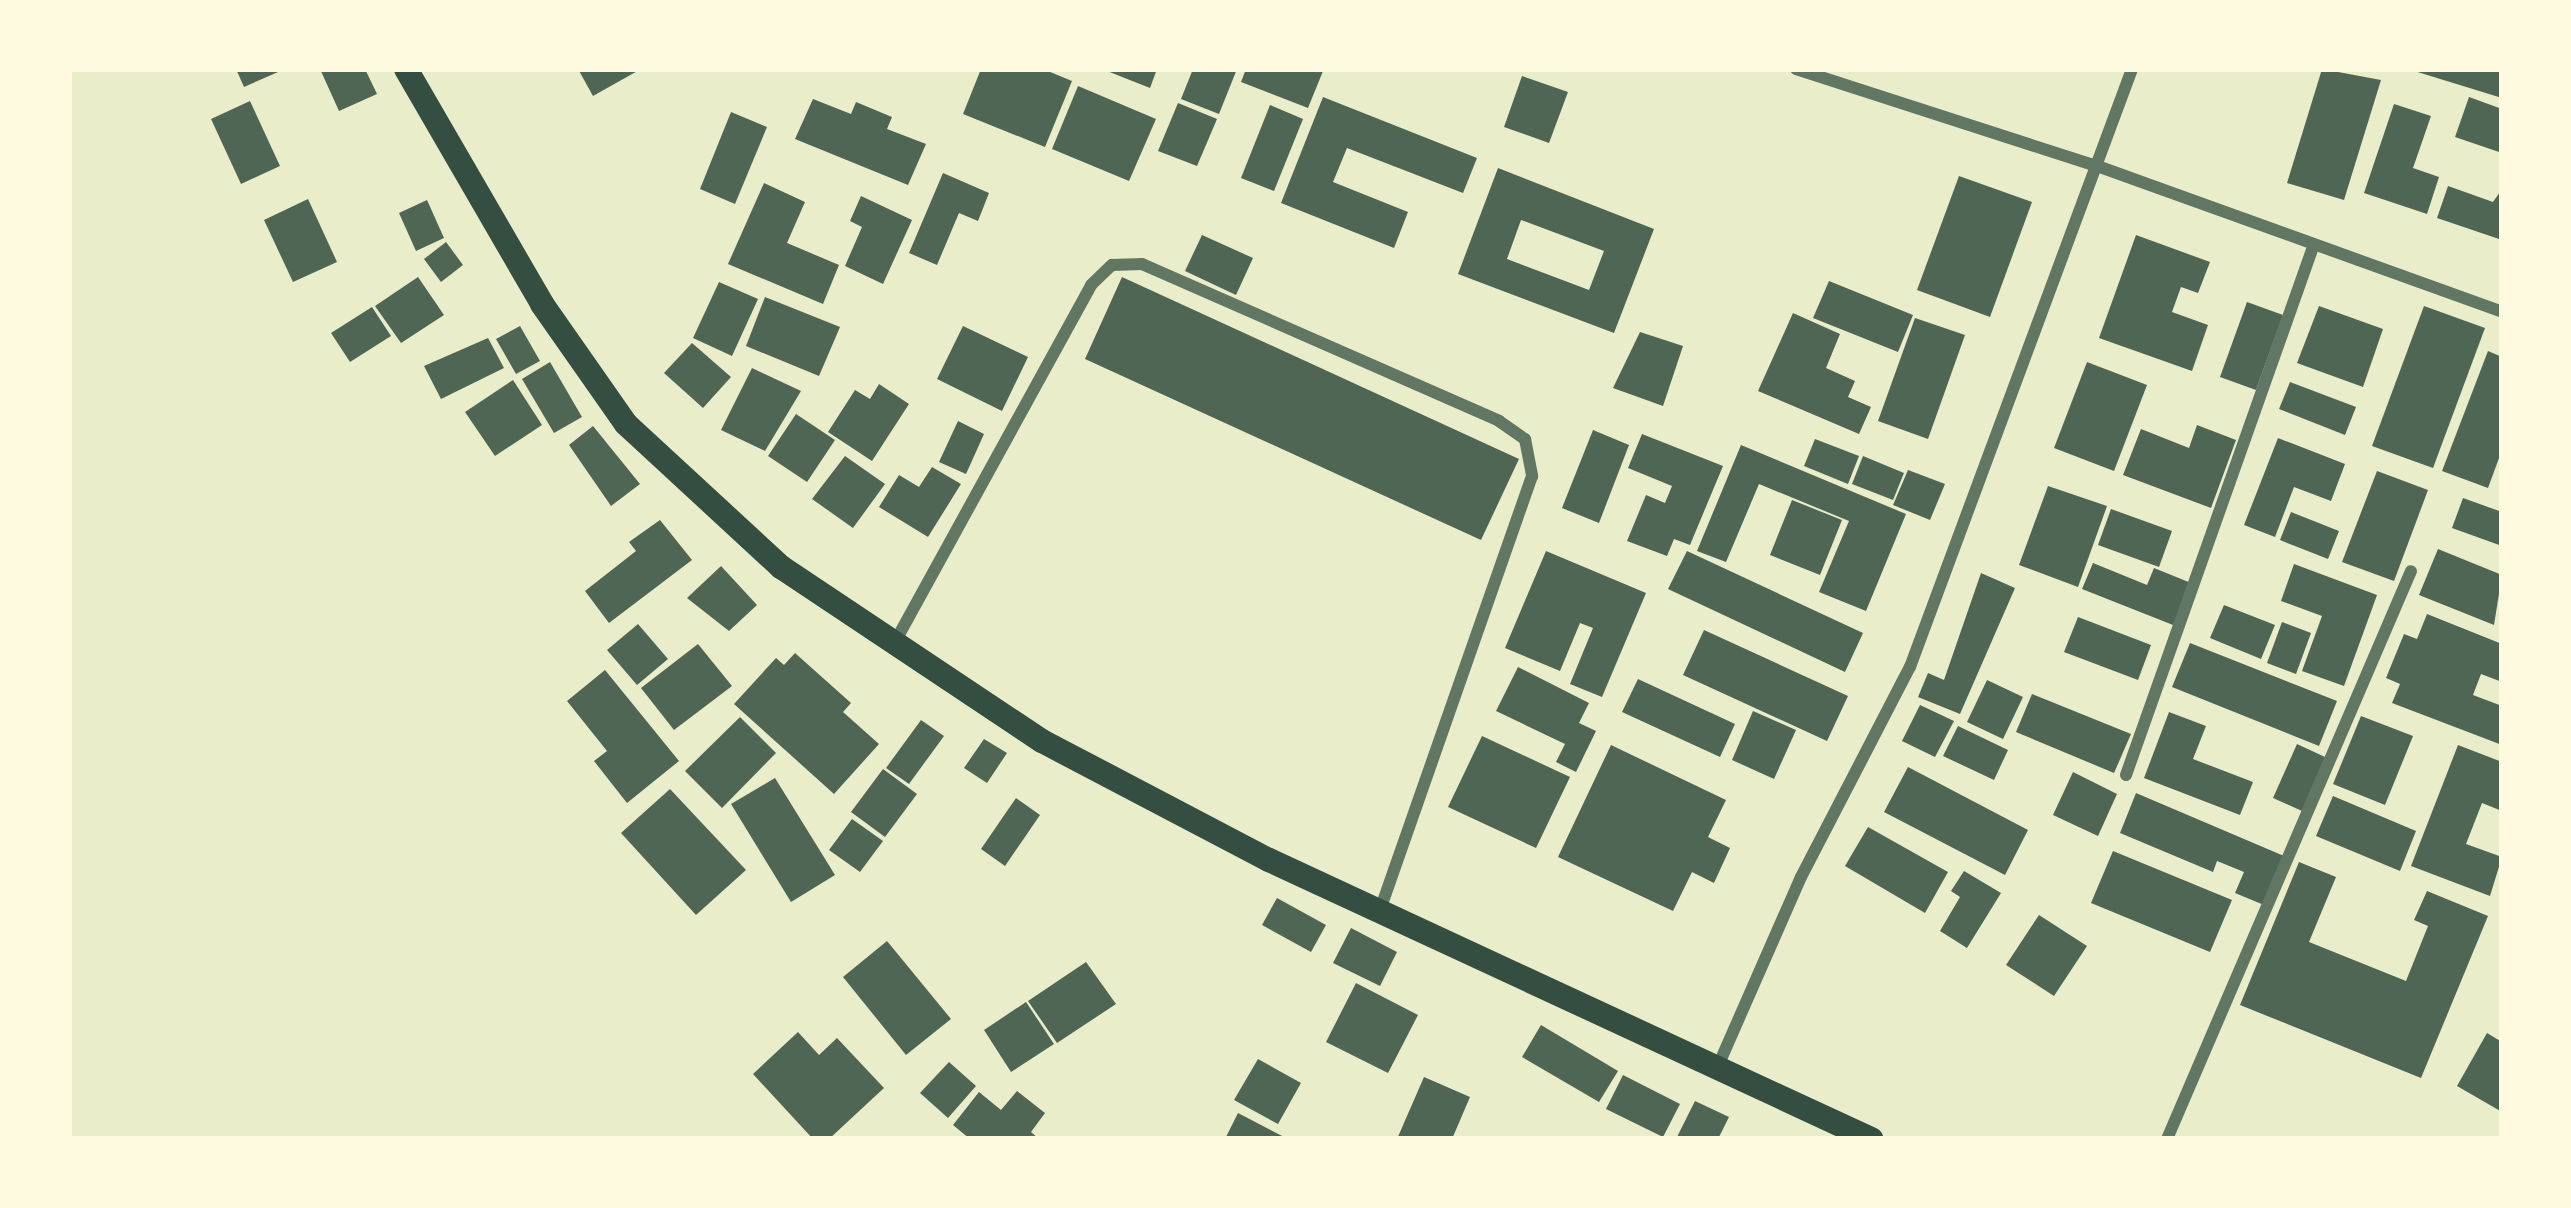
<!DOCTYPE html>
<html>
<head>
<meta charset="utf-8">
<style>
  body { margin:0 }
  #map { position:relative; width:2571px; height:1208px; overflow:hidden; background:#e9edc9; font-family:"Varela Round",sans-serif }
  div>[style] { position:absolute }
  [style*='--x'] { left:calc(var(--x)*1px); top:calc(var(--y)*1px); width:calc(var(--w)*1px); rotate:calc(var(--a)*1deg) }
  .building>* { inset:0; background:#4f6655 }
  .minor>* { height:12px; margin:-6px; padding:0 6px; transform-origin:6px; border-radius:6px; background:#617663 }
  .secondary>* { height:24px; margin:-12px; padding:0 12px; transform-origin:12px; border-radius:12px; background:#344e41 }
  span { translate:-50% -50%; white-space:nowrap; text-align:center; line-height:1.15; -webkit-text-stroke:10px #fefae0; paint-order:stroke }
  .frame { position:absolute; inset:0; border:72px solid #fefae0; pointer-events:none }
</style>
</head>
<body>
<div id="map">
  <div class="building">
    <i style="clip-path:polygon(236px 69px,285px 69px,244px 87px)"></i>
    <i style="clip-path:polygon(320px 69px,365px 69px,377px 94px,339px 111px)"></i>
    <i style="clip-path:polygon(578px 69px,641px 69px,593px 96px)"></i>
    <i style="clip-path:polygon(981px 69px,1043px 69px,1072px 81px,1045px 147px,963px 114px)"></i>
    <i style="clip-path:polygon(1102px 69px,1157px 69px,1150px 88px)"></i>
    <i style="clip-path:polygon(1193px 69px,1237px 69px,1219px 114px,1181px 99px)"></i>
    <i style="clip-path:polygon(1246px 69px,1319px 69px,1323px 71px,1308px 108px,1241px 82px)"></i>
    <i style="clip-path:polygon(2322px 69px,2381px 80px,2344px 200px,2287px 183px)"></i>
    <i style="clip-path:polygon(2411px 69px,2502px 69px,2502px 98px,2411px 70px)"></i>
    <i style="clip-path:polygon(1522px 76px,1568px 92px,1549px 143px,1504px 127px)"></i>
    <i style="clip-path:polygon(1078px 86px,1156px 119px,1129px 181px,1052px 149px)"></i>
    <i style="clip-path:polygon(1323px 97px,1477px 158px,1463px 193px,1347px 148px,1333px 182px,1408px 212px,1394px 248px,1281px 203px)"></i>
    <i style="clip-path:polygon(2469px 97px,2502px 109px,2502px 153px,2455px 137px)"></i>
    <i style="clip-path:polygon(813px 99px,851px 114px,856px 102px,892px 117px,887px 129px,926px 144px,908px 185px,795px 139px)"></i>
    <i style="clip-path:polygon(250px 101px,280px 166px,241px 184px,211px 119px)"></i>
    <i style="clip-path:polygon(1178px 103px,1217px 119px,1197px 166px,1158px 151px)"></i>
    <i style="clip-path:polygon(2394px 104px,2431px 116px,2413px 168px,2439px 177px,2427px 214px,2364px 193px)"></i>
    <i style="clip-path:polygon(1270px 105px,1303px 119px,1274px 191px,1241px 178px)"></i>
    <i style="clip-path:polygon(731px 112px,767px 127px,735px 204px,700px 189px)"></i>
    <i style="clip-path:polygon(evenodd,1498px 168px,1654px 229px,1614px 333px,1458px 274px,1498px 168px,1521px 220px,1604px 251px,1589px 290px,1507px 259px,1521px 220px)"></i>
    <i style="clip-path:polygon(943px 173px,989px 193px,978px 221px,959px 213px,937px 265px,909px 253px)"></i>
    <i style="clip-path:polygon(1959px 176px,2032px 202px,1990px 317px,1917px 290px)"></i>
    <i style="clip-path:polygon(764px 183px,805px 202px,787px 243px,839px 265px,823px 304px,728px 264px)"></i>
    <i style="clip-path:polygon(2448px 186px,2493px 202px,2502px 189px,2502px 240px,2437px 218px)"></i>
    <i style="clip-path:polygon(861px 196px,912px 220px,883px 284px,845px 266px,862px 227px,850px 221px)"></i>
    <i style="clip-path:polygon(308px 199px,337px 262px,293px 282px,264px 220px)"></i>
    <i style="clip-path:polygon(427px 200px,444px 238px,416px 251px,399px 213px)"></i>
    <i style="clip-path:polygon(1202px 235px,1253px 258px,1236px 295px,1185px 271px)"></i>
    <i style="clip-path:polygon(2136px 235px,2210px 262px,2198px 293px,2181px 287px,2172px 312px,2208px 325px,2192px 371px,2099px 338px)"></i>
    <i style="clip-path:polygon(446px 242px,463px 265px,441px 282px,424px 259px)"></i>
    <i style="clip-path:polygon(418px 277px,444px 315px,401px 343px,375px 306px)"></i>
    <i style="clip-path:polygon(1122px 277px,1519px 459px,1481px 540px,1085px 359px)"></i>
    <i style="clip-path:polygon(1829px 281px,1913px 315px,1898px 352px,1813px 318px)"></i>
    <i style="clip-path:polygon(719px 282px,758px 299px,732px 356px,693px 338px)"></i>
    <i style="clip-path:polygon(765px 297px,840px 327px,819px 376px,746px 346px)"></i>
    <i style="clip-path:polygon(2247px 302px,2283px 315px,2256px 390px,2220px 377px)"></i>
    <i style="clip-path:polygon(2319px 306px,2383px 329px,2363px 387px,2297px 363px)"></i>
    <i style="clip-path:polygon(2424px 306px,2485px 328px,2433px 468px,2372px 446px)"></i>
    <i style="clip-path:polygon(372px 307px,391px 336px,350px 362px,331px 333px)"></i>
    <i style="clip-path:polygon(1793px 313px,1840px 334px,1826px 368px,1855px 381px,1848px 397px,1871px 407px,1859px 434px,1758px 391px)"></i>
    <i style="clip-path:polygon(1915px 318px,1965px 335px,1928px 439px,1878px 421px)"></i>
    <i style="clip-path:polygon(520px 326px,540px 361px,516px 374px,496px 339px)"></i>
    <i style="clip-path:polygon(963px 326px,1028px 357px,1002px 411px,937px 379px)"></i>
    <i style="clip-path:polygon(1640px 332px,1683px 346px,1663px 406px,1613px 388px)"></i>
    <i style="clip-path:polygon(488px 338px,504px 368px,441px 399px,424px 366px)"></i>
    <i style="clip-path:polygon(692px 343px,731px 377px,703px 408px,664px 373px)"></i>
    <i style="clip-path:polygon(2488px 351px,2502px 357px,2502px 450px,2488px 488px,2442px 471px)"></i>
    <i style="clip-path:polygon(550px 362px,582px 417px,554px 433px,522px 379px)"></i>
    <i style="clip-path:polygon(2087px 362px,2147px 385px,2114px 471px,2054px 448px)"></i>
    <i style="clip-path:polygon(752px 368px,801px 391px,765px 451px,721px 430px)"></i>
    <i style="clip-path:polygon(513px 380px,542px 425px,495px 456px,465px 412px)"></i>
    <i style="clip-path:polygon(2290px 382px,2356px 407px,2345px 435px,2279px 409px)"></i>
    <i style="clip-path:polygon(879px 384px,909px 404px,872px 461px,828px 432px,855px 390px,870px 399px)"></i>
    <i style="clip-path:polygon(796px 414px,835px 440px,807px 482px,768px 456px)"></i>
    <i style="clip-path:polygon(958px 421px,984px 434px,966px 474px,939px 462px)"></i>
    <i style="clip-path:polygon(2197px 425px,2236px 440px,2211px 508px,2123px 475px,2141px 429px,2189px 448px)"></i>
    <i style="clip-path:polygon(593px 426px,640px 484px,611px 506px,569px 445px)"></i>
    <i style="clip-path:polygon(1593px 430px,1629px 445px,1599px 523px,1562px 508px)"></i>
    <i style="clip-path:polygon(1642px 434px,1723px 466px,1690px 545px,1674px 539px,1667px 556px,1627px 541px,1646px 495px,1665px 503px,1672px 486px,1628px 468px)"></i>
    <i style="clip-path:polygon(2278px 438px,2345px 464px,2331px 501px,2294px 487px,2275px 537px,2244px 525px)"></i>
    <i style="clip-path:polygon(1815px 439px,1859px 456px,1848px 484px,1804px 466px)"></i>
    <i style="clip-path:polygon(1741px 445px,1906px 514px,1866px 611px,1819px 592px,1849px 521px,1759px 484px,1726px 562px,1697px 551px)"></i>
    <i style="clip-path:polygon(845px 456px,885px 484px,853px 528px,812px 499px)"></i>
    <i style="clip-path:polygon(1863px 456px,1904px 473px,1893px 500px,1852px 484px)"></i>
    <i style="clip-path:polygon(932px 467px,961px 484px,928px 537px,879px 507px,899px 475px,919px 487px)"></i>
    <i style="clip-path:polygon(1908px 470px,1945px 484px,1930px 520px,1893px 505px)"></i>
    <i style="clip-path:polygon(2377px 471px,2428px 490px,2394px 581px,2342px 562px)"></i>
    <i style="clip-path:polygon(2048px 486px,2107px 506px,2078px 587px,2019px 565px)"></i>
    <i style="clip-path:polygon(2463px 498px,2502px 512px,2502px 546px,2452px 528px)"></i>
    <i style="clip-path:polygon(1792px 500px,1842px 520px,1820px 575px,1770px 555px)"></i>
    <i style="clip-path:polygon(2111px 509px,2172px 531px,2159px 567px,2098px 545px)"></i>
    <i style="clip-path:polygon(2291px 512px,2339px 531px,2328px 559px,2280px 540px)"></i>
    <i style="clip-path:polygon(660px 520px,692px 560px,609px 623px,585px 591px,636px 551px,629px 542px)"></i>
    <i style="clip-path:polygon(2438px 549px,2502px 575px,2494px 625px,2419px 595px)"></i>
    <i style="clip-path:polygon(1546px 551px,1646px 593px,1602px 697px,1570px 684px,1593px 628px,1580px 623px,1560px 671px,1505px 648px)"></i>
    <i style="clip-path:polygon(1687px 551px,1863px 633px,1845px 672px,1668px 589px)"></i>
    <i style="clip-path:polygon(2093px 563px,2147px 585px,2154px 568px,2191px 583px,2173px 625px,2082px 589px)"></i>
    <i style="clip-path:polygon(2294px 564px,2377px 595px,2344px 686px,2302px 671px,2322px 616px,2281px 601px)"></i>
    <i style="clip-path:polygon(721px 566px,757px 605px,729px 631px,687px 598px)"></i>
    <i style="clip-path:polygon(1981px 573px,2015px 588px,1960px 714px,1918px 697px,1928px 673px,1944px 680px)"></i>
    <i style="clip-path:polygon(2224px 605px,2275px 625px,2261px 659px,2210px 638px)"></i>
    <i style="clip-path:polygon(2427px 614px,2502px 644px,2502px 682px,2481px 674px,2473px 695px,2502px 706px,2502px 745px,2392px 703px,2400px 684px,2386px 678px,2404px 634px,2417px 639px)"></i>
    <i style="clip-path:polygon(2078px 617px,2151px 645px,2138px 680px,2064px 652px)"></i>
    <i style="clip-path:polygon(2282px 622px,2311px 633px,2296px 674px,2267px 663px)"></i>
    <i style="clip-path:polygon(638px 624px,668px 659px,637px 685px,607px 650px)"></i>
    <i style="clip-path:polygon(1704px 630px,1848px 696px,1827px 741px,1683px 675px)"></i>
    <i style="clip-path:polygon(2190px 643px,2337px 701px,2319px 746px,2172px 687px)"></i>
    <i style="clip-path:polygon(698px 644px,732px 686px,674px 730px,641px 688px)"></i>
    <i style="clip-path:polygon(795px 653px,851px 703px,843px 712px,879px 744px,834px 794px,734px 704px,776px 658px,784px 665px)"></i>
    <i style="clip-path:polygon(1518px 667px,1589px 703px,1579px 723px,1596px 731px,1576px 772px,1556px 762px,1565px 744px,1496px 711px)"></i>
    <i style="clip-path:polygon(605px 670px,679px 761px,627px 803px,594px 761px,607px 751px,567px 701px)"></i>
    <i style="clip-path:polygon(1638px 679px,1735px 724px,1720px 757px,1622px 712px)"></i>
    <i style="clip-path:polygon(1987px 680px,2023px 697px,2003px 739px,1967px 722px)"></i>
    <i style="clip-path:polygon(2032px 694px,2131px 734px,2114px 773px,2016px 732px)"></i>
    <i style="clip-path:polygon(1920px 705px,1954px 721px,1935px 757px,1902px 741px)"></i>
    <i style="clip-path:polygon(1753px 711px,1796px 730px,1774px 779px,1732px 760px)"></i>
    <i style="clip-path:polygon(2169px 712px,2206px 726px,2193px 759px,2253px 782px,2240px 815px,2144px 778px)"></i>
    <i style="clip-path:polygon(2361px 716px,2413px 736px,2385px 805px,2333px 784px)"></i>
    <i style="clip-path:polygon(740px 717px,776px 753px,722px 808px,685px 771px)"></i>
    <i style="clip-path:polygon(921px 720px,944px 736px,909px 784px,886px 768px)"></i>
    <i style="clip-path:polygon(1958px 726px,2008px 750px,1994px 780px,1943px 756px)"></i>
    <i style="clip-path:polygon(1482px 736px,1570px 777px,1536px 848px,1448px 807px)"></i>
    <i style="clip-path:polygon(984px 739px,1007px 753px,987px 783px,964px 768px)"></i>
    <i style="clip-path:polygon(2297px 744px,2325px 757px,2302px 811px,2273px 798px)"></i>
    <i style="clip-path:polygon(1611px 745px,1726px 800px,1708px 837px,1730px 848px,1714px 883px,1692px 872px,1673px 911px,1558px 857px)"></i>
    <i style="clip-path:polygon(2458px 745px,2502px 762px,2502px 811px,2482px 803px,2466px 844px,2502px 857px,2490px 896px,2411px 866px)"></i>
    <i style="clip-path:polygon(1908px 767px,2028px 830px,2005px 875px,1884px 812px)"></i>
    <i style="clip-path:polygon(883px 769px,917px 794px,885px 837px,851px 812px)"></i>
    <i style="clip-path:polygon(2073px 772px,2117px 794px,2098px 836px,2053px 815px)"></i>
    <i style="clip-path:polygon(775px 778px,835px 875px,791px 902px,731px 804px)"></i>
    <i style="clip-path:polygon(670px 789px,746px 870px,696px 915px,621px 833px)"></i>
    <i style="clip-path:polygon(2136px 793px,2284px 856px,2264px 905px,2235px 893px,2244px 872px,2217px 861px,2213px 872px,2120px 833px)"></i>
    <i style="clip-path:polygon(2333px 796px,2416px 831px,2400px 871px,2316px 836px)"></i>
    <i style="clip-path:polygon(1016px 798px,1040px 815px,1005px 866px,981px 849px)"></i>
    <i style="clip-path:polygon(852px 819px,883px 841px,860px 872px,829px 850px)"></i>
    <i style="clip-path:polygon(1868px 827px,1948px 872px,1925px 913px,1845px 866px)"></i>
    <i style="clip-path:polygon(2113px 851px,2232px 900px,2210px 952px,2091px 903px)"></i>
    <i style="clip-path:polygon(2299px 862px,2336px 877px,2309px 942px,2406px 981px,2428px 926px,2414px 920px,2427px 891px,2488px 916px,2421px 1078px,2240px 1005px)"></i>
    <i style="clip-path:polygon(1964px 871px,2001px 893px,1967px 948px,1940px 931px,1960px 897px,1951px 891px)"></i>
    <i style="clip-path:polygon(1277px 898px,1326px 925px,1311px 952px,1262px 925px)"></i>
    <i style="clip-path:polygon(2039px 915px,2087px 946px,2054px 996px,2006px 965px)"></i>
    <i style="clip-path:polygon(1351px 928px,1397px 952px,1380px 986px,1333px 963px)"></i>
    <i style="clip-path:polygon(887px 941px,951px 1019px,906px 1055px,843px 977px)"></i>
    <i style="clip-path:polygon(1086px 962px,1116px 1004px,1057px 1043px,1028px 1001px)"></i>
    <i style="clip-path:polygon(1356px 983px,1418px 1015px,1388px 1073px,1326px 1042px)"></i>
    <i style="clip-path:polygon(1026px 1002px,1054px 1044px,1011px 1072px,984px 1030px)"></i>
    <i style="clip-path:polygon(1541px 1025px,1618px 1071px,1599px 1102px,1522px 1057px)"></i>
    <i style="clip-path:polygon(798px 1032px,819px 1055px,837px 1038px,884px 1088px,829px 1139px,813px 1139px,753px 1074px)"></i>
    <i style="clip-path:polygon(2487px 1033px,2502px 1042px,2502px 1112px,2457px 1086px)"></i>
    <i style="clip-path:polygon(1258px 1059px,1301px 1083px,1278px 1124px,1234px 1100px)"></i>
    <i style="clip-path:polygon(949px 1062px,976px 1086px,948px 1118px,920px 1093px)"></i>
    <i style="clip-path:polygon(1623px 1075px,1680px 1104px,1663px 1137px,1606px 1109px)"></i>
    <i style="clip-path:polygon(1424px 1077px,1470px 1097px,1452px 1139px,1397px 1139px)"></i>
    <i style="clip-path:polygon(1017px 1091px,1045px 1113px,1031px 1132px,1039px 1139px,970px 1139px,953px 1125px,979px 1092px,1001px 1110px)"></i>
    <i style="clip-path:polygon(1695px 1101px,1729px 1117px,1718px 1139px,1676px 1139px)"></i>
    <i style="clip-path:polygon(1238px 1113px,1288px 1139px,1225px 1139px)"></i>
  </div>
  <div class="minor">
    <i style="--x:1796;--y:69;--w:319;--a:17.9"></i>
    <i style="--x:2100;--y:167;--w:427;--a:19.8"></i>
    <i style="--x:895;--y:642;--w:407;--a:-61.2"></i>
    <i style="--x:1091;--y:285;--w:29;--a:-44"></i>
    <i style="--x:1112;--y:265;--w:30;--a:-2"></i>
    <i style="--x:1142;--y:264;--w:390;--a:23.7"></i>
    <i style="--x:1499;--y:421;--w:32;--a:35"></i>
    <i style="--x:1525;--y:439;--w:38;--a:79"></i>
    <i style="--x:1532;--y:476;--w:458;--a:109.3"></i>
    <i style="--x:2126;--y:775;--w:563;--a:-70.5"></i>
    <i style="--x:1718;--y:1066;--w:206;--a:-66.3"></i>
    <i style="--x:1801;--y:877;--w:237;--a:-62.6"></i>
    <i style="--x:1910;--y:667;--w:638;--a:-69.63"></i>
    <i style="--x:2167;--y:1139;--w:618;--a:-66.75"></i>
  </div>
  <div class="secondary">
    <i style="--x:406;--y:69;--w:272;--a:59.9"></i>
    <i style="--x:542;--y:304;--w:146;--a:55"></i>
    <i style="--x:626;--y:424;--w:211;--a:42.7"></i>
    <i style="--x:781;--y:567;--w:314;--a:33.7"></i>
    <i style="--x:1042;--y:741;--w:256;--a:27.7"></i>
    <i style="--x:1269;--y:860;--w:664;--a:24.87"></i>
  </div>
  <div class="frame"></div>
</div>
</body>
</html>
